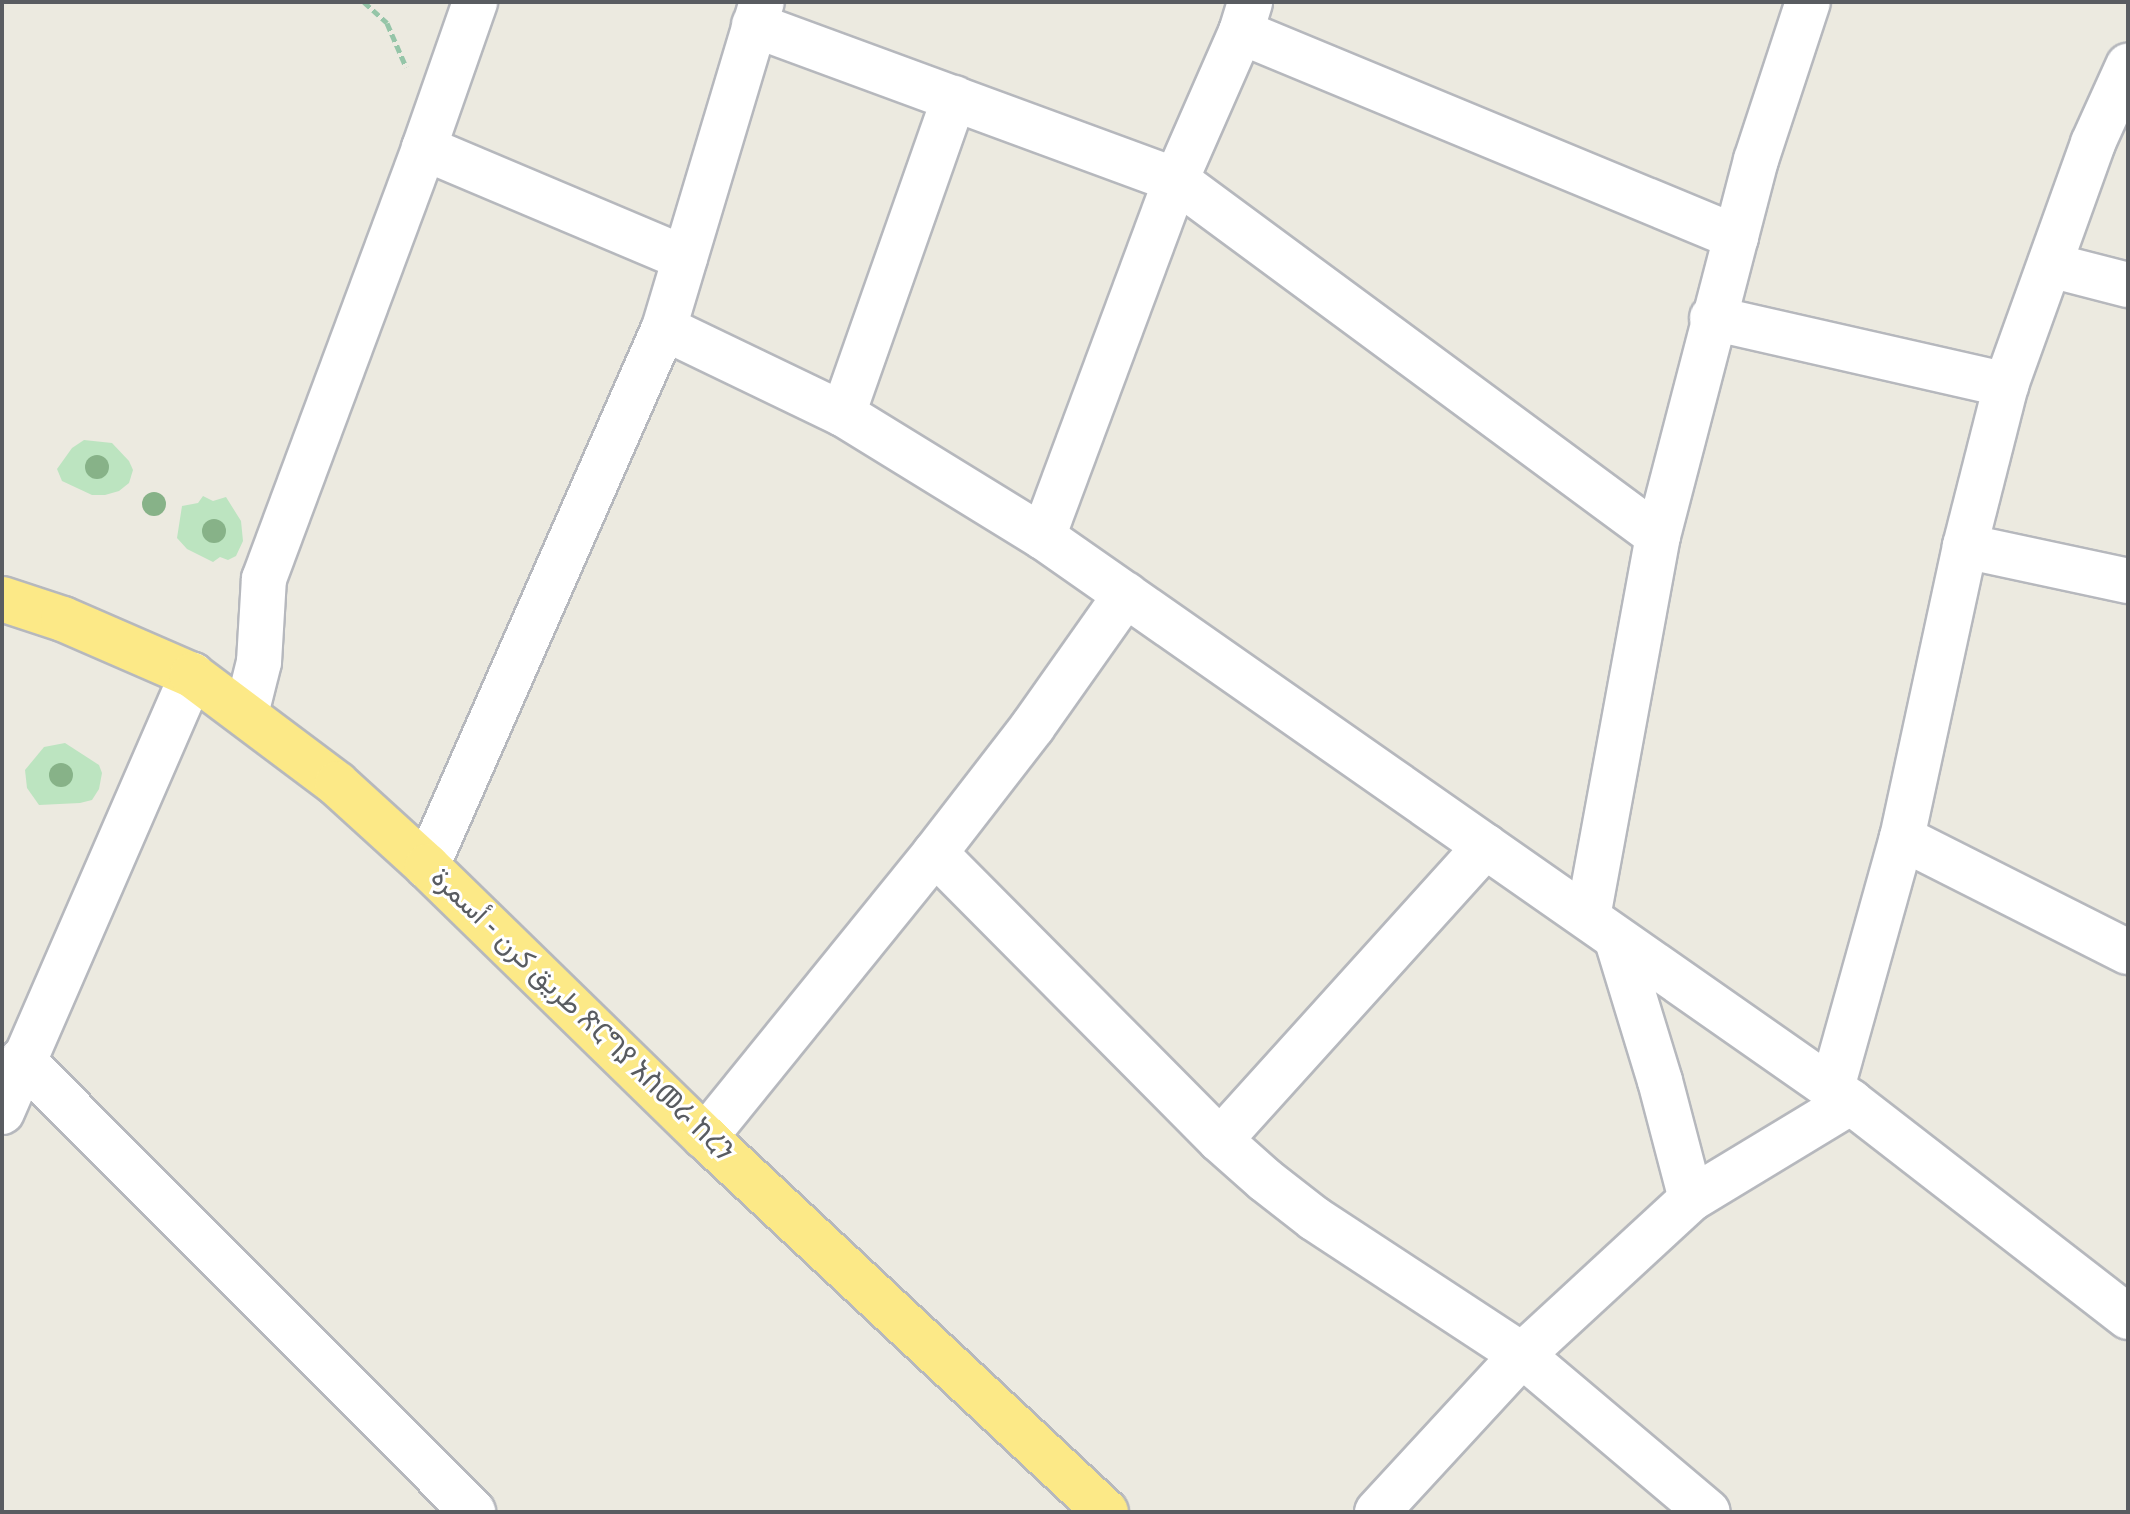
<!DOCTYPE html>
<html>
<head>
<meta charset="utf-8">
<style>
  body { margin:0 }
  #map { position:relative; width:2130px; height:1514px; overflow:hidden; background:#eceae0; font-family:Overpass,Vazirmatn,"Noto Sans Ethiopic",sans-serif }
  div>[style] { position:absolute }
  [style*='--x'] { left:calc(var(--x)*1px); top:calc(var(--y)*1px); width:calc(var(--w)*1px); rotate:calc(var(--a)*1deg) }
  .green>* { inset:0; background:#bce4c0 }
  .path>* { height:5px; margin-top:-2.5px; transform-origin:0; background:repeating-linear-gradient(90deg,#95c5a8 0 8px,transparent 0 12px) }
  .roads { filter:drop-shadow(2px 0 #b6b8bd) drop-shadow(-2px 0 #b6b8bd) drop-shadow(0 2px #b6b8bd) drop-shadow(0 -2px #b6b8bd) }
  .street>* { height:44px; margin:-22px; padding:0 22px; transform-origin:22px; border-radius:22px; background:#fff }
  .highway>* { height:44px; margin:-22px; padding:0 22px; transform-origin:22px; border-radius:22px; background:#fce987 }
  .trees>* { width:24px; height:24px; margin:-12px; border-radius:50%; background:#87b288 }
  span { translate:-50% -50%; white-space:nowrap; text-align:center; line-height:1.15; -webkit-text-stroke:6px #fff; paint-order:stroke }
  .street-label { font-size:28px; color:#595c61 }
  .frame { position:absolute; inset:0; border:4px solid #595c61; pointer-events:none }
</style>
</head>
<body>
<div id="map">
  <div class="green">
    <i style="clip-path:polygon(84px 440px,112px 443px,129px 461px,133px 470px,129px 483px,119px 491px,105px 495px,92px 495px,62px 481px,57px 469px,72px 448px)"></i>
    <i style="clip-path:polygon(203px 496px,213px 501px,226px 497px,241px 521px,243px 541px,236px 556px,228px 560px,220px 557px,213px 562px,187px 549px,177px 538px,182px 506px,198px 503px)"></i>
    <i style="clip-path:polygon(65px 743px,99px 765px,102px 773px,99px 789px,92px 800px,80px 803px,39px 805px,27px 788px,25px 770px,44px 747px)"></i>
  </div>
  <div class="path">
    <i style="--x:364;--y:2;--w:31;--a:42"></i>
    <i style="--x:387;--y:23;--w:48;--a:66.6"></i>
  </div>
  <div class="roads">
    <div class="street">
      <i style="--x:754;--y:25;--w:450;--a:20.2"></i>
      <i style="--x:1176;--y:180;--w:599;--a:36.45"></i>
      <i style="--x:1241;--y:32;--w:536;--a:22.5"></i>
      <i style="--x:424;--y:148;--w:283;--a:22.9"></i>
      <i style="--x:2050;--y:265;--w:81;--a:14.4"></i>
      <i style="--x:1712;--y:318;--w:302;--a:12.8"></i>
      <i style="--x:664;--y:328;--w:199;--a:25.7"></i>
      <i style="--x:843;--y:414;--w:235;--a:31.6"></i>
      <i style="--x:1043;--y:537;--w:986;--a:34.96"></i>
      <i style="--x:1851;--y:1102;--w:351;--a:37.8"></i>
      <i style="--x:843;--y:414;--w:335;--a:-70.6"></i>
      <i style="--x:1043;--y:537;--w:381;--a:-69.6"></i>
      <i style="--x:1176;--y:180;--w:162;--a:-66.3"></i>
      <i style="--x:1241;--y:32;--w:31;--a:-73"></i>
      <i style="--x:1965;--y:546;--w:167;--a:12.1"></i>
      <i style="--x:246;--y:714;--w:54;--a:-76"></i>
      <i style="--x:259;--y:662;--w:83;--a:-86.6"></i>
      <i style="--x:264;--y:579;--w:460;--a:-69.6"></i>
      <i style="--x:424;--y:148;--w:155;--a:-70.7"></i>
      <i style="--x:1902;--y:838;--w:253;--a:26.8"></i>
      <i style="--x:935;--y:853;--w:404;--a:45.2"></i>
      <i style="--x:1220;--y:1140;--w:60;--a:41.6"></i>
      <i style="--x:1265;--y:1180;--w:63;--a:38"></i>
      <i style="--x:1315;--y:1219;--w:248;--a:33.3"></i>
      <i style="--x:1522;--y:1355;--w:243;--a:40.2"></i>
      <i style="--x:427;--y:866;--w:588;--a:-66.23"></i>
      <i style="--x:664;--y:328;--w:340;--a:-73.3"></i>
      <i style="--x:1588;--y:917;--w:387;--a:-79.6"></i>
      <i style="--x:1658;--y:536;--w:389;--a:-75.4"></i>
      <i style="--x:1756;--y:160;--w:166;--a:-71.8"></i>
      <i style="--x:22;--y:1060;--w:639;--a:45.06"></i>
      <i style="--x:1832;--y:1088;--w:260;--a:-74.4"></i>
      <i style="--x:1902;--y:838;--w:299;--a:-77.8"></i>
      <i style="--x:1965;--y:546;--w:166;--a:-75.7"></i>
      <i style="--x:2006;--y:385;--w:257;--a:-70.2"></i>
      <i style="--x:2093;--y:143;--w:85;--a:-65.6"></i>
      <i style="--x:2;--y:1112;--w:477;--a:-66.5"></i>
      <i style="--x:705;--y:1137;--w:365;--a:-51"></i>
      <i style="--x:935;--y:853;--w:160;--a:-52.3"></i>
      <i style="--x:1033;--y:726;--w:161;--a:-54.8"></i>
      <i style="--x:1220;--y:1140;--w:396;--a:-47.9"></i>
      <i style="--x:1691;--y:1199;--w:187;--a:-31.2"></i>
      <i style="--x:1377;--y:1512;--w:214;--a:-47.3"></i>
      <i style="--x:1522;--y:1355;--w:230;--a:-42.7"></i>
      <i style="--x:1691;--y:1199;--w:122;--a:-104.7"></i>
      <i style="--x:1660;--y:1081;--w:147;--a:-107"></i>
    </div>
    <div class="highway">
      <i style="--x:2;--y:599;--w:64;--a:18.2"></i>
      <i style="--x:63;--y:619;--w:141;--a:23.5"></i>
      <i style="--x:192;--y:675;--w:181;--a:36.9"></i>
      <i style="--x:337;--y:784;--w:122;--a:42.3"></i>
      <i style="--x:427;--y:866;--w:388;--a:44.3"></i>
      <i style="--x:705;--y:1137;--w:549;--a:43.08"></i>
    </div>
  </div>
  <div class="trees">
    <i style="left:97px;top:467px"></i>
    <i style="left:154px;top:504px"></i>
    <i style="left:214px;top:531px"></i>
    <i style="left:61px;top:775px"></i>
  </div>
  <div class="street-label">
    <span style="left:581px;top:1016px;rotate:44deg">طريق كرن - أسمرة ጽርግያ አስመራ ከረን</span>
  </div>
  <div class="frame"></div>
</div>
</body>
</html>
